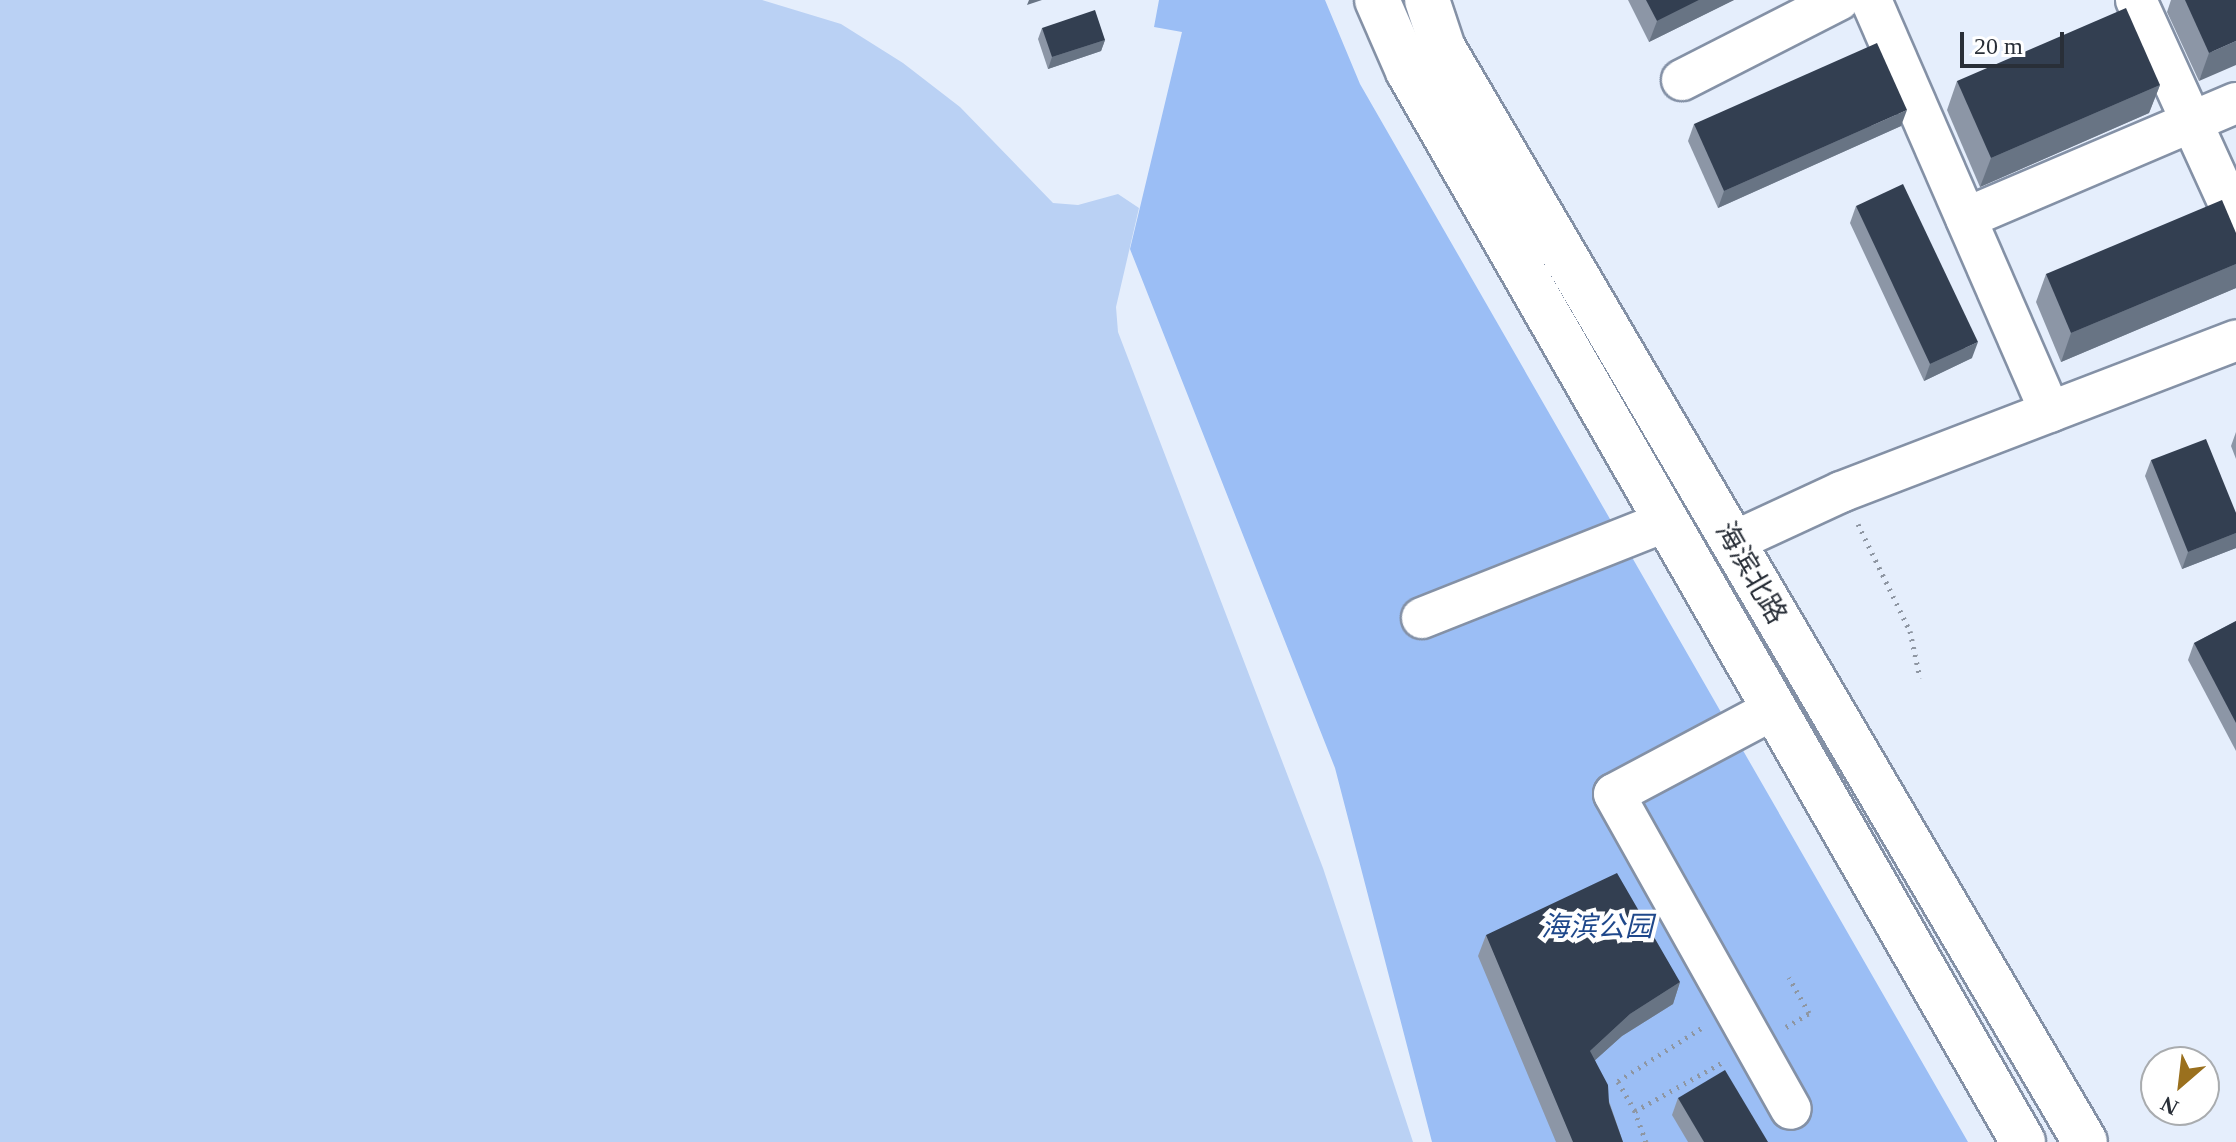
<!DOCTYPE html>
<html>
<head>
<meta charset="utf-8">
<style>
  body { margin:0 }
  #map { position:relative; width:2236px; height:1142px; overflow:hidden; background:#e5eefc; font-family:"Times New Roman","Noto Sans SC",serif }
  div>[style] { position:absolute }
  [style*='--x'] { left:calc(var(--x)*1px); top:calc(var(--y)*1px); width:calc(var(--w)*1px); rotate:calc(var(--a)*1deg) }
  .green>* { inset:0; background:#9bbef5 }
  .water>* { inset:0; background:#bad1f4 }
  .path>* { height:5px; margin-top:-2.5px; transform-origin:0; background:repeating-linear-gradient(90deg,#8e96a2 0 2px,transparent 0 8px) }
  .roads { filter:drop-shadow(2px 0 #8491a6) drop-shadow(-2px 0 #8491a6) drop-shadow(0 2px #8491a6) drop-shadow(0 -2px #8491a6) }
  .minor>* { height:40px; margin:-20px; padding:0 20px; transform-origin:20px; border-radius:20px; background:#fff }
  .major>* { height:44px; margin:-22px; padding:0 22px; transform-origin:22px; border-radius:22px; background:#fff }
  .wall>* { inset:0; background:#8c96a6 }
  .shaded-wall>* { inset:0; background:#687484 }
  .building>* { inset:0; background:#333f51 }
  span { translate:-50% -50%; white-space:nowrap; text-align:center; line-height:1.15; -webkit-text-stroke:8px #fff; paint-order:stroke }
  .street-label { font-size:28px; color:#292f38 }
  .park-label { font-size:28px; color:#1f488b; font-style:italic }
  .north { position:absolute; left:2140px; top:1046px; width:80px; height:80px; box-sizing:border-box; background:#fff; border:2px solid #a9acaf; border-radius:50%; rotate:208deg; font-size:22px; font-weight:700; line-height:32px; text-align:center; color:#292f38 }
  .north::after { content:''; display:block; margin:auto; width:28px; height:36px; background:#9a701e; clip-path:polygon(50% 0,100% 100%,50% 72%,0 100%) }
  .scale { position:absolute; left:1960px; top:32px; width:104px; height:36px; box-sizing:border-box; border:4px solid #292f38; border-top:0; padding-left:10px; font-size:24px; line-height:28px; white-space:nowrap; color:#292f38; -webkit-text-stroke:6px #fff; paint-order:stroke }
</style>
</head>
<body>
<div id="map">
  <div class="green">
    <i style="clip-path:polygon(1159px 0,1325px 0,1360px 84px,1968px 1142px,1432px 1142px,1335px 768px,1130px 249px,1182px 32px,1154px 27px)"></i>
  </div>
  <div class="water">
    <i style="clip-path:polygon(0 0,762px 0,841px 24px,903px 63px,960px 107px,1053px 203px,1078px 205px,1118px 194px,1139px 208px,1116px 307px,1118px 332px,1323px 868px,1413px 1142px,0 1142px)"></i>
  </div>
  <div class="path">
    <i style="--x:1858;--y:524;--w:119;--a:64.1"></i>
    <i style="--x:1910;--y:631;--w:48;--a:78"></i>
    <i style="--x:1786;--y:1027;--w:27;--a:-31"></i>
    <i style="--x:1809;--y:1013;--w:41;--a:-119.1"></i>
    <i style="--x:1635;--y:1111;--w:34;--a:-120"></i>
    <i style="--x:1618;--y:1081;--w:101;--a:-32.4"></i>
    <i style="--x:1646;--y:1142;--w:33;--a:-110"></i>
    <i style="--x:1635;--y:1111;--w:103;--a:-29.1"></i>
  </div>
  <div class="roads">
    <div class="minor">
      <i style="--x:1871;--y:0;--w:449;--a:66.5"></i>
      <i style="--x:2136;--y:0;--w:241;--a:65.5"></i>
      <i style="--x:1682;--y:80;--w:176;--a:-27"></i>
      <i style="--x:1966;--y:218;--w:293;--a:-23.1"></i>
      <i style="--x:1733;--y:542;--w:119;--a:-24.8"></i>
      <i style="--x:1841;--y:492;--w:423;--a:-21"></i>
      <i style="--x:1422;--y:618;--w:264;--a:-21.6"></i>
      <i style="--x:1774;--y:709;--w:181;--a:152"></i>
      <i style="--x:1614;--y:794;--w:361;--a:60.7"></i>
    </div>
    <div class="major">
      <i style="--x:1377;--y:0;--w:77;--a:66.4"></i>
      <i style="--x:1408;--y:71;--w:1235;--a:60.13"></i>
      <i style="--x:1427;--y:0;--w:51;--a:71.6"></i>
      <i style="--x:1443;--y:48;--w:1268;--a:59.59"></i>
    </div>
  </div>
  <div class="wall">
    <i style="clip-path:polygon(1628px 0,1734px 0,1649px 42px)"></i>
    <i style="clip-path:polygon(2171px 0,2236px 0,2199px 81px,2167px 12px)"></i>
    <i style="clip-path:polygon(1042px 28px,1105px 40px,1101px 51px,1048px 69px,1038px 39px)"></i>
    <i style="clip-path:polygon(1957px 81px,2160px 85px,2149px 113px,1980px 187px,1947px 110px)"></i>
    <i style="clip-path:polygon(1694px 124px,1901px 126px,1718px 208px,1688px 141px)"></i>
    <i style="clip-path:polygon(1856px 206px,1972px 358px,1924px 381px,1850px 223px)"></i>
    <i style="clip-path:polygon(2236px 233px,2236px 288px,2061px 362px,2036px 302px,2046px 274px)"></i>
    <i style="clip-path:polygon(2236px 432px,2236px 459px,2231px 446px)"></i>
    <i style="clip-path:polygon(2151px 460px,2236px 513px,2236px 548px,2182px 569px,2145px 476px)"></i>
    <i style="clip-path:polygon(2236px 621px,2236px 751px,2188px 660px,2194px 643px)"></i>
    <i style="clip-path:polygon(1486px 935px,1680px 982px,1673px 1004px,1622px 1036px,1595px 1060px,1623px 1142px,1556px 1142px,1478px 956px)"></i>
    <i style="clip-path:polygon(1678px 1098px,1768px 1142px,1688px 1142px,1672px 1115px)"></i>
  </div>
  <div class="shaded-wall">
    <i style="clip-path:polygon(1029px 0,1042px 0,1027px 5px)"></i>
    <i style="clip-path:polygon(1699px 0,1734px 0,1649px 42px,1657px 21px)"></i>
    <i style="clip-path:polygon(1105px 40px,1101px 51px,1048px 69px,1052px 57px)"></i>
    <i style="clip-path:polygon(2236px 41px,2236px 65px,2199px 81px,2209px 53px)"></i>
    <i style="clip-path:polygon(2160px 85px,2149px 113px,1980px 187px,1991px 158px)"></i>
    <i style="clip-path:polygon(1907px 110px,1901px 126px,1718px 208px,1724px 191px)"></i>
    <i style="clip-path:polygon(2236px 264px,2236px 288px,2061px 362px,2071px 333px)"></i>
    <i style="clip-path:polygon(1978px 342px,1972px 358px,1924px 381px,1930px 364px)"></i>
    <i style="clip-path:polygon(2236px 533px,2236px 548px,2182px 569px,2188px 552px)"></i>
    <i style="clip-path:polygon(1680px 982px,1673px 1004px,1622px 1036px,1582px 1072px,1590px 1051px,1630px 1014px)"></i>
  </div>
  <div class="building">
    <i style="clip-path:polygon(1646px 0,1699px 0,1657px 21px)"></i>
    <i style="clip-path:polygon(2185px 0,2236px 0,2236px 41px,2209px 53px)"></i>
    <i style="clip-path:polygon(2126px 8px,2160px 85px,1991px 158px,1957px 81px)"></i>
    <i style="clip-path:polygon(1095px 10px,1105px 40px,1052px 57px,1042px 28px)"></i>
    <i style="clip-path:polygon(1877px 43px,1907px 110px,1724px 191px,1694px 124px)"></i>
    <i style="clip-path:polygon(1903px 184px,1978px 342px,1930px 364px,1856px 206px)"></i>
    <i style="clip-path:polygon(2222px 200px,2236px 233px,2236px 264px,2071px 333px,2046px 274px)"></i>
    <i style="clip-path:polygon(2206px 439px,2236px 513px,2236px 533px,2188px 552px,2151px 460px)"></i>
    <i style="clip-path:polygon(2236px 621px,2236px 723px,2194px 643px)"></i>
    <i style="clip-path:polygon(1617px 873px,1680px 982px,1630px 1014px,1590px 1051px,1608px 1085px,1609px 1103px,1623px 1142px,1573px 1142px,1486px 935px)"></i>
    <i style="clip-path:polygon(1725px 1070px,1768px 1142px,1704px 1142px,1678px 1098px)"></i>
  </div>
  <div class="street-label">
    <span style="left:1751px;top:573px;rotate:60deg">海滨北路</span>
  </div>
  <div class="park-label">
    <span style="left:1597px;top:927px">海滨公园</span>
  </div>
  <div class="north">N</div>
  <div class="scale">20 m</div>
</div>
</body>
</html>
